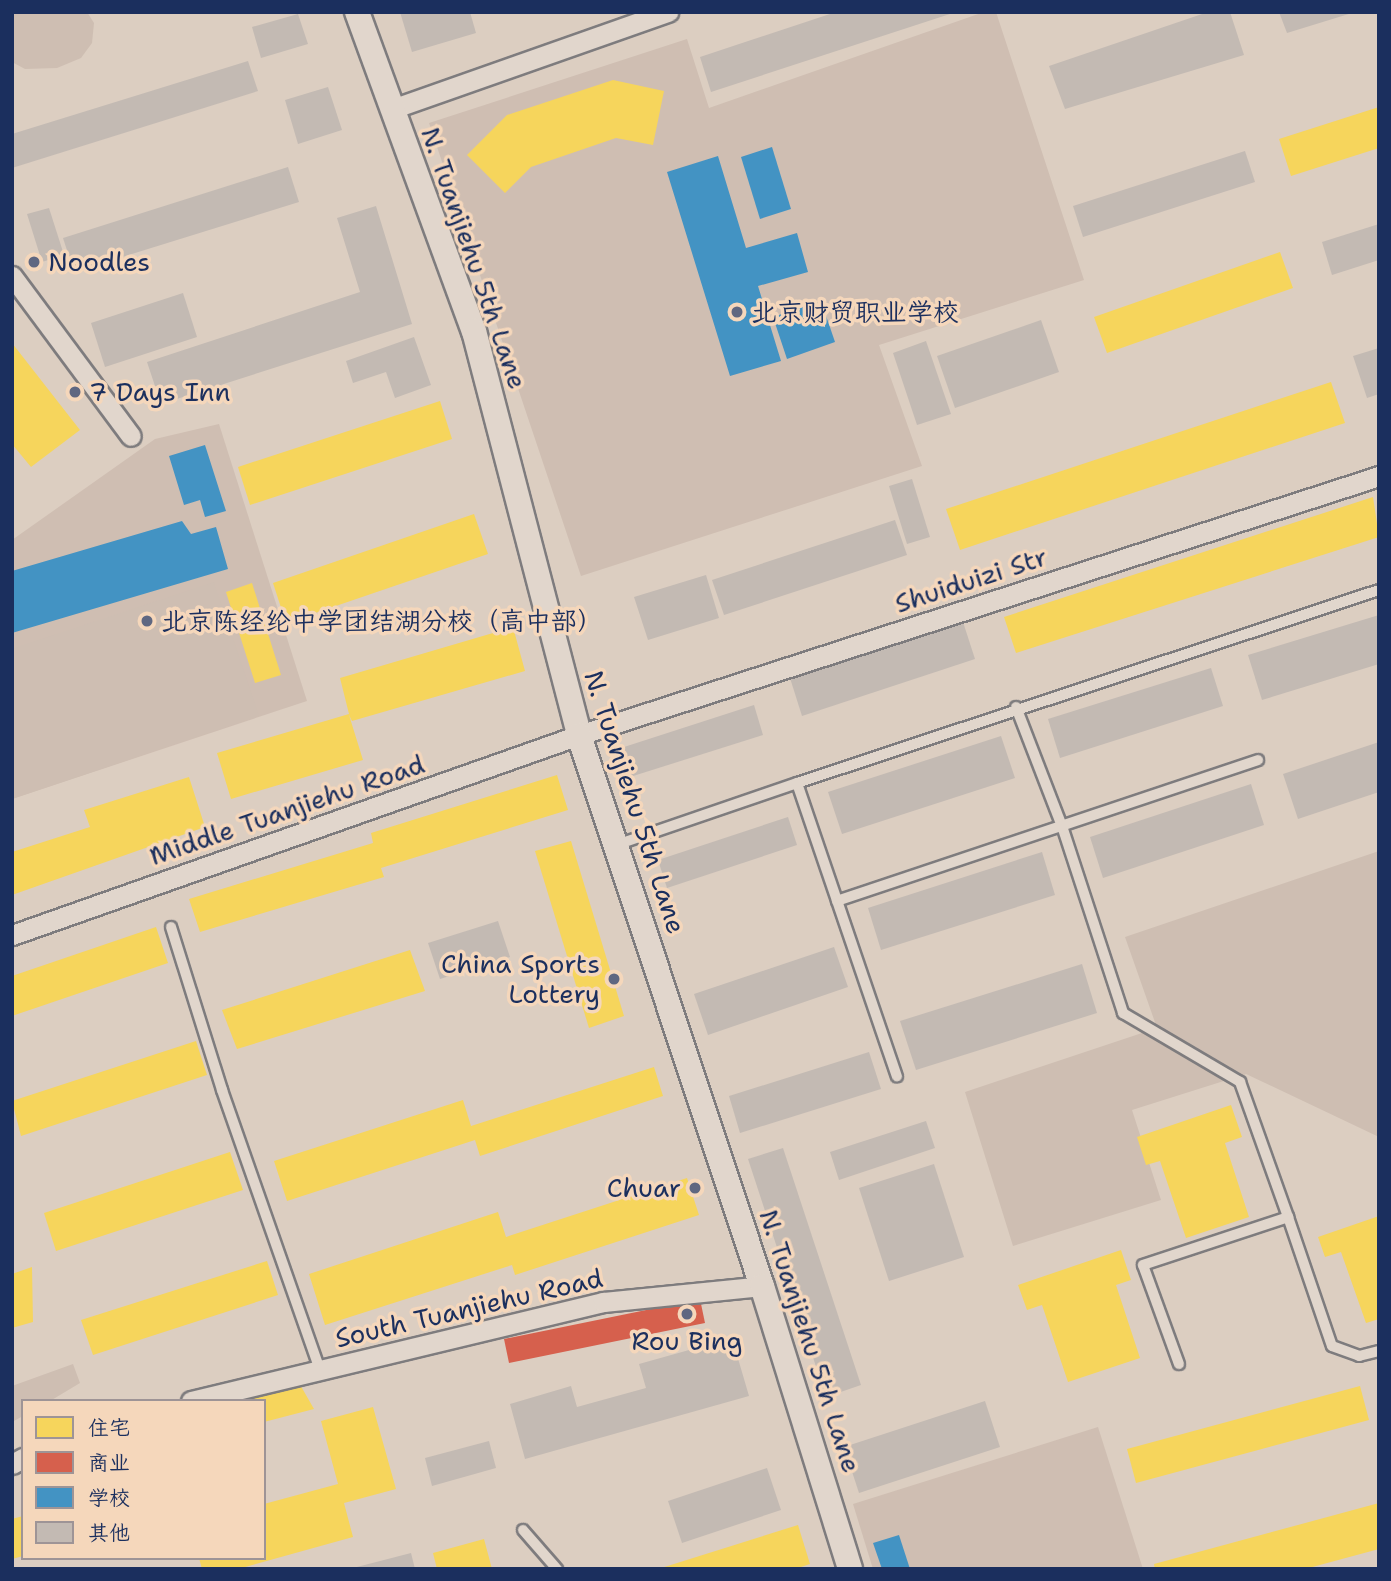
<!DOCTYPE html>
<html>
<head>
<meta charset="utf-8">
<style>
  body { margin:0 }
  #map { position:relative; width:1391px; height:1581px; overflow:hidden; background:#dccec1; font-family:"Shantell Sans","LXGW WenKai TC",sans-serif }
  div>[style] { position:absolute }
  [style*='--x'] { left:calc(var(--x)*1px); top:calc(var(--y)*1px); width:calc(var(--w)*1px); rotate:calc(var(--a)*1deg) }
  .built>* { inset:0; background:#cfbeb2 }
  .green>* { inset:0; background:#cebeb2 }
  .homes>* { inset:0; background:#f6d55c }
  .shops>* { inset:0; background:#d6604d }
  .schools>* { inset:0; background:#4393c3 }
  .building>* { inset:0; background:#c3bab3 }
  .roads { filter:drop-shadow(2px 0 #7e7c7e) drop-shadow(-2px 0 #7e7c7e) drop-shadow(0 2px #7e7c7e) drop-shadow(0 -2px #7e7c7e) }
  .service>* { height:10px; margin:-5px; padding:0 5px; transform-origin:5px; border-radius:5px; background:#e1d6cc }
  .minor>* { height:19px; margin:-9.5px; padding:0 9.5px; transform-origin:9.5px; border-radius:9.5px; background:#e1d6cc }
  .tertiary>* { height:24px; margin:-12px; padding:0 12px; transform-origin:12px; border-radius:12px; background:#e1d6cc }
  .dots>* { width:19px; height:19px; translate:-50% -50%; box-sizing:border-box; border:4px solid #f5d7bb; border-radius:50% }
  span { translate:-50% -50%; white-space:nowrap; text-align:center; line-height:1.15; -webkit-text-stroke:7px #f5d7bb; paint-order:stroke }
  .street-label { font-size:26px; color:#1b2f5e }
  .poi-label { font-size:26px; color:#1b2f5e }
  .left { translate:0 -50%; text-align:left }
  .right { translate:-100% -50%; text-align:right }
  .frame { position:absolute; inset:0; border:14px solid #1b2f5e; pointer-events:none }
  .legend { position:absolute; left:21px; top:1399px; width:245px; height:161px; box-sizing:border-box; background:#f5d7bb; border:2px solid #9e9496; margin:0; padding:9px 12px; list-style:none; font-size:21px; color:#1b2f5e }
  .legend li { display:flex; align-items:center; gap:14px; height:35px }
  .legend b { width:35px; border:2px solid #9e9496 }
</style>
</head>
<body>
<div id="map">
  <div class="built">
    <i style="clip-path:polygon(984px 12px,996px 12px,1084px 280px,879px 345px,922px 466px,581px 576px,429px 123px,687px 39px,709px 108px)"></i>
    <i style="clip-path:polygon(219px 424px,307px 701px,12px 799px,12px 540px,155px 439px)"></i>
    <i style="clip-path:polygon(1098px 1427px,1143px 1569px,873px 1569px,853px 1504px)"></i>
  </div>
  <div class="green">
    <i style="clip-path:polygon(12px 12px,87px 12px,94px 23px,92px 43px,81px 58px,57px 68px,25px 69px,12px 62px)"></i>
    <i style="clip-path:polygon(214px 582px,259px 716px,12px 799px,12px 649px)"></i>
    <i style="clip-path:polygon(1379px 851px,1379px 1137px,1246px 1074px,1132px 1110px,1161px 1200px,1013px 1246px,965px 1092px,1157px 1028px,1125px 937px)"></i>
    <i style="clip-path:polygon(73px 1364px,80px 1383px,50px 1401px,23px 1401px,23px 1416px,12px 1422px,12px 1386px)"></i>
  </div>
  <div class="homes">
    <i style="clip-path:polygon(613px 80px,664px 91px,653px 145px,616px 138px,531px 167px,505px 193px,467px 155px,507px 115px)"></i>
    <i style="clip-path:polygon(1379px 107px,1379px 148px,1291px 176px,1279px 139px)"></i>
    <i style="clip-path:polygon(1280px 252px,1293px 288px,1107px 353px,1094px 317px)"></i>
    <i style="clip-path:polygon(12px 343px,80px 430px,31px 467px,12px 444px)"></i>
    <i style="clip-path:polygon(1331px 382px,1345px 423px,960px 550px,946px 509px)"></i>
    <i style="clip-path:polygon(440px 401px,452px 439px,250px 505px,238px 467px)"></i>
    <i style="clip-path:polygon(1373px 497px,1379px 537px,1016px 653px,1004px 617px)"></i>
    <i style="clip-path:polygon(474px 514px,488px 554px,286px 623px,273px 583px)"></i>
    <i style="clip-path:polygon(252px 583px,281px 675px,255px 683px,226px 592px)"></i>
    <i style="clip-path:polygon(513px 627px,525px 671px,352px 721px,349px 715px,363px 760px,231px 799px,217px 753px,349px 714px,340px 678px)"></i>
    <i style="clip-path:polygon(557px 775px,568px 810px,381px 868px,384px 877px,200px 932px,189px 899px,373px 843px,371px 833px)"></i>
    <i style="clip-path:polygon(189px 777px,205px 827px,12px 895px,12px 852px,90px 827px,84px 810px)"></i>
    <i style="clip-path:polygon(571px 841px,624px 1016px,589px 1028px,535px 851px)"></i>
    <i style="clip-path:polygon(156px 927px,168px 963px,12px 1016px,12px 976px)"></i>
    <i style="clip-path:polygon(410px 950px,425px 991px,237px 1049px,222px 1010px)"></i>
    <i style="clip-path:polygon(196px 1041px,207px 1075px,21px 1136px,12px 1101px)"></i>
    <i style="clip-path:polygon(654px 1067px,663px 1096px,480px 1156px,475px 1140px,287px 1201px,274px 1161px,463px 1100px,471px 1126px)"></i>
    <i style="clip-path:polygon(1231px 1105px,1242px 1137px,1225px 1143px,1249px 1217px,1186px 1238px,1160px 1161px,1146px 1165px,1137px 1137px)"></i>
    <i style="clip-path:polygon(230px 1152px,243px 1190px,56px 1251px,44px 1213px)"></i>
    <i style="clip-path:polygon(687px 1178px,699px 1215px,515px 1275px,512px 1265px,325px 1325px,309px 1274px,498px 1212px,506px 1237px)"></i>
    <i style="clip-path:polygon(1379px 1216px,1379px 1319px,1366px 1323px,1341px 1252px,1325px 1257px,1318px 1237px)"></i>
    <i style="clip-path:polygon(1121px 1250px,1131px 1280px,1116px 1285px,1140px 1358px,1068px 1382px,1042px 1305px,1027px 1310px,1018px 1285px)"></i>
    <i style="clip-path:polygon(267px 1261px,278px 1295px,93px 1355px,81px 1320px)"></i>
    <i style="clip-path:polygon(32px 1267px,33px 1322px,12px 1328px,12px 1274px)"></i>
    <i style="clip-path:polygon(298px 1381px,314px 1409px,264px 1422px,264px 1401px,222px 1401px)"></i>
    <i style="clip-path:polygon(1360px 1386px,1369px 1420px,1136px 1483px,1127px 1449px)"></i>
    <i style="clip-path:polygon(373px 1407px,396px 1489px,344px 1503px,353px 1537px,238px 1569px,202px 1569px,199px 1558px,264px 1558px,264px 1504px,338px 1484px,321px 1421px)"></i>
    <i style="clip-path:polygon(1379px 1503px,1379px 1549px,1305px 1569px,1155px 1569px,1154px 1564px)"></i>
    <i style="clip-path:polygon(23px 1516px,23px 1556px,12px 1559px,12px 1519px)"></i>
    <i style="clip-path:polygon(798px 1525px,810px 1564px,795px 1569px,658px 1569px)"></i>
    <i style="clip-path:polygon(484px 1539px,492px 1569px,437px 1569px,433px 1553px)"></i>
  </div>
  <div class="shops">
    <i style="clip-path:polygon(700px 1299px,705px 1323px,509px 1363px,504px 1339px)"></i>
  </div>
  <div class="schools">
    <i style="clip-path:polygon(772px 147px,791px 209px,760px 219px,741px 157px)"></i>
    <i style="clip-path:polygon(718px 156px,746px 248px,797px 233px,808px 272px,758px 286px,781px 361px,730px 376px,667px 172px)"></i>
    <i style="clip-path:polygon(821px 301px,835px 342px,787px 359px,773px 317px)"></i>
    <i style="clip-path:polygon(205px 445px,226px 511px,205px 517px,200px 500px,184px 505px,169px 456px)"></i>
    <i style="clip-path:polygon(182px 521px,191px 534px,216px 527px,228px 569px,12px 633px,12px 571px)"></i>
    <i style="clip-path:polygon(899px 1535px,910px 1569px,882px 1569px,873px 1543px)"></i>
  </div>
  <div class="building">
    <i style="clip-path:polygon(400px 12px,470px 12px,476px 33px,412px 52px)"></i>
    <i style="clip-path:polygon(836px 12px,953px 13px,711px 92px,700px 57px)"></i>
    <i style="clip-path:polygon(1208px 12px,1230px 12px,1244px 55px,1065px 109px,1049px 66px)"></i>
    <i style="clip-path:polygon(1279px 12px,1352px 12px,1352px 13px,1287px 33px)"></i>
    <i style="clip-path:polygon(298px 14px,308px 44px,261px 58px,252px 27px)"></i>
    <i style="clip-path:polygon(248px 61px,258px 91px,12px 168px,12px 134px)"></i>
    <i style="clip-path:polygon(328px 87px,342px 130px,298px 144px,285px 100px)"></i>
    <i style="clip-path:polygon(1245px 151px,1255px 182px,1083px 237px,1073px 206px)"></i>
    <i style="clip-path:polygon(288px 167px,299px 202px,74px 272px,63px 238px)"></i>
    <i style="clip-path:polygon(376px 206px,412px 324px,161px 404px,147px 362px,360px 292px,337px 218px)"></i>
    <i style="clip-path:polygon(49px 208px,64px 255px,42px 262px,27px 214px)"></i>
    <i style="clip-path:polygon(1379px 224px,1379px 260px,1332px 275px,1322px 242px)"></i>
    <i style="clip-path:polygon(183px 293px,197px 337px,105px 367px,91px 323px)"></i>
    <i style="clip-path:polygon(1041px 320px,1059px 372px,955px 408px,937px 356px)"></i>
    <i style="clip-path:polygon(414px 337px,431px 385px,395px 398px,386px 372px,353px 383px,346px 361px)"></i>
    <i style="clip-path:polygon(926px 341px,951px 414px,917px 425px,893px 353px)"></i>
    <i style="clip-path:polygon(1379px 348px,1379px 394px,1367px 398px,1353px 356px)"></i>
    <i style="clip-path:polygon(912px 479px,930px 537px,907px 544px,889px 486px)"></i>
    <i style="clip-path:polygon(895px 520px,907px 555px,724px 615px,712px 580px)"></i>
    <i style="clip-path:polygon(706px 575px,719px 618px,648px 640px,634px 597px)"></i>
    <i style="clip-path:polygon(1379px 615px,1379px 664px,1262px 700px,1248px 655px)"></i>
    <i style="clip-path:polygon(963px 622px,975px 659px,802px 716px,790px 678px)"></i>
    <i style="clip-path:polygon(1211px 668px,1223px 706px,1060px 758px,1048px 719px)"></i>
    <i style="clip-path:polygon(754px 705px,763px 735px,630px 777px,621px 748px)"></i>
    <i style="clip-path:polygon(1001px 736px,1015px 778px,842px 834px,828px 792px)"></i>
    <i style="clip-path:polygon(1379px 742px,1379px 792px,1298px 819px,1283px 774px)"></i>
    <i style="clip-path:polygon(1251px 784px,1264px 825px,1103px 878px,1090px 837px)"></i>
    <i style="clip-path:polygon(788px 817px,797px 845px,667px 888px,658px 860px)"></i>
    <i style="clip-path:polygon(1042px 852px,1055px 895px,881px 950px,868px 908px)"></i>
    <i style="clip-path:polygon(498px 921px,510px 957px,440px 979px,428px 943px)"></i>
    <i style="clip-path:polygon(834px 947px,848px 987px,708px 1035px,694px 994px)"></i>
    <i style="clip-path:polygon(1082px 964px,1097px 1013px,916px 1070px,900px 1021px)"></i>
    <i style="clip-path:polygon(869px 1052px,881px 1089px,740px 1133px,729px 1096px)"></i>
    <i style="clip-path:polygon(926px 1121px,935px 1148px,839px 1180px,830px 1152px)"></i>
    <i style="clip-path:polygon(783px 1148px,861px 1385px,826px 1397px,748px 1159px)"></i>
    <i style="clip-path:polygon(934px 1164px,964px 1257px,889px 1281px,859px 1188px)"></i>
    <i style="clip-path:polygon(732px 1338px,749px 1396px,525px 1459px,510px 1404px,571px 1386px,577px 1407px,646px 1388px,639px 1364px)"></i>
    <i style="clip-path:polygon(985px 1401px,1000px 1447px,859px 1493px,844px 1447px)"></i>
    <i style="clip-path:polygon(489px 1441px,496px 1468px,432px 1486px,425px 1458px)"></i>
    <i style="clip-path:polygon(767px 1468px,781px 1510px,682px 1543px,668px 1501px)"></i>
    <i style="clip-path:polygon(411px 1553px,415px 1569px,353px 1569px,353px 1568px)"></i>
  </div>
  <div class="roads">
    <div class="service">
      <i style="--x:1016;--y:707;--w:128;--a:68.9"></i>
      <i style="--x:1062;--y:826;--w:197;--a:71.9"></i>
      <i style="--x:1123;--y:1013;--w:136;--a:30.5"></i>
      <i style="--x:1240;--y:1082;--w:143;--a:70.4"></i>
      <i style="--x:797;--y:783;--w:613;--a:-18.35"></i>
      <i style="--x:616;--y:845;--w:191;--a:-18.9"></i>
      <i style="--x:797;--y:783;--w:310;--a:71.2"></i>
      <i style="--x:837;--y:901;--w:444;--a:-18.5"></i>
      <i style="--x:171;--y:927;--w:171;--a:72.6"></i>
      <i style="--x:222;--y:1090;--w:297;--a:70.7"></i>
      <i style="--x:1179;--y:1364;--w:105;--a:-110"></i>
      <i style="--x:1143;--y:1265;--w:153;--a:-18.3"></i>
      <i style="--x:1288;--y:1217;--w:136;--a:71.2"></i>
      <i style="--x:1332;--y:1346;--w:29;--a:20"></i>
      <i style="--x:1359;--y:1356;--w:21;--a:-14"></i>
      <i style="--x:523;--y:1530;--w:52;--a:48.9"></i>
    </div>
    <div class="minor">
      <i style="--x:392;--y:109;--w:293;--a:-19.4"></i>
      <i style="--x:12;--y:276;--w:199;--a:53.4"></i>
      <i style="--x:12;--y:935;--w:601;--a:-19.43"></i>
      <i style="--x:579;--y:735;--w:841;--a:-17.94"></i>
      <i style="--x:191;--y:1401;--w:424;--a:-13.5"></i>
      <i style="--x:603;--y:1302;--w:160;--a:-5.7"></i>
      <i style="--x:12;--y:1464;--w:13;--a:-29"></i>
    </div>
    <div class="tertiary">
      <i style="--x:357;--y:12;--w:340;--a:69.9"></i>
      <i style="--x:474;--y:331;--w:417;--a:75.4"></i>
      <i style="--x:579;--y:735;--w:581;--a:71.63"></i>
      <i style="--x:762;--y:1286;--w:296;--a:72.7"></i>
    </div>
  </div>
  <div class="dots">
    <i style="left:34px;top:262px;background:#5f6781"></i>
    <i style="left:737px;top:312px;background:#5f6781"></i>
    <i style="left:75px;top:392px;background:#5f6781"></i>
    <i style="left:147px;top:621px;background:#5f6781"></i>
    <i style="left:614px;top:979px;background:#5f6781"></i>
    <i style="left:695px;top:1188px;background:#5f6781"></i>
    <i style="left:687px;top:1314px;background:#5f6781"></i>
  </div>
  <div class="street-label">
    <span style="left:474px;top:258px;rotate:71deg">N. Tuanjiehu 5th Lane</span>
    <span style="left:971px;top:580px;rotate:-18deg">Shuiduizi Str</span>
    <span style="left:635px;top:802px;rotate:72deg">N. Tuanjiehu 5th Lane</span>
    <span style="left:287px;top:810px;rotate:-19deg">Middle Tuanjiehu Road</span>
    <span style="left:469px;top:1308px;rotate:-13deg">South Tuanjiehu Road</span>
    <span style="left:810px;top:1341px;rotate:72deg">N. Tuanjiehu 5th Lane</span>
  </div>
  <div class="poi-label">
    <span class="left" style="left:48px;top:262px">Noodles</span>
    <span class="left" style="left:751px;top:312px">北京财贸职业学校</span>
    <span class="left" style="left:89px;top:392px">7 Days Inn</span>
    <span class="left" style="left:161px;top:621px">北京陈经纶中学团结湖分校（高中部）</span>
    <span class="right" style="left:600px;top:979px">China Sports<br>Lottery</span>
    <span class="right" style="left:681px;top:1188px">Chuar</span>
    <span style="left:687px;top:1341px">Rou Bing</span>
  </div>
  <div class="frame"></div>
  <ul class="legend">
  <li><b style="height:19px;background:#f6d55c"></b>住宅</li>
  <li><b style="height:19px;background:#d6604d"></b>商业</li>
  <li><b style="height:19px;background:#4393c3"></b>学校</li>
  <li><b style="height:19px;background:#c3bab3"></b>其他</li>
  </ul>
</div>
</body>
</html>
